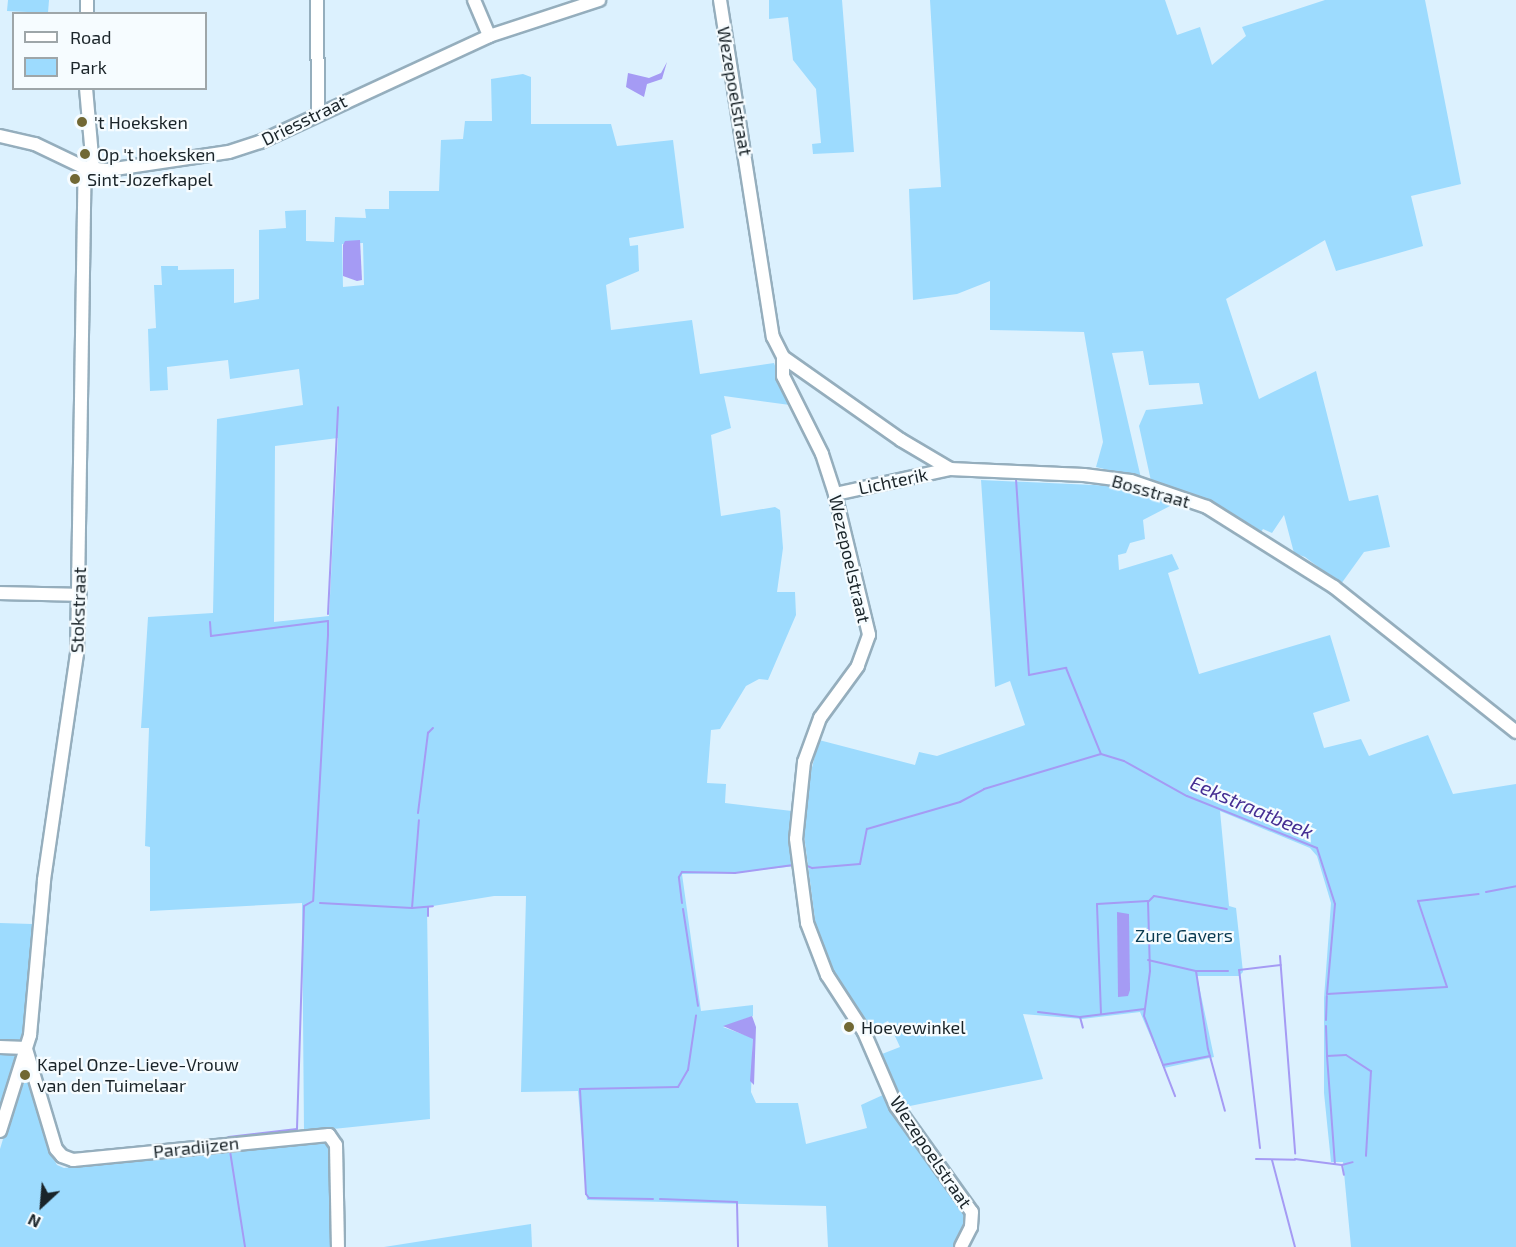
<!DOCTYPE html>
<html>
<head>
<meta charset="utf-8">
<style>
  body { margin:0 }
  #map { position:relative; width:1516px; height:1247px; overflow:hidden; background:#dcf1fe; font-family:"Exo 2",sans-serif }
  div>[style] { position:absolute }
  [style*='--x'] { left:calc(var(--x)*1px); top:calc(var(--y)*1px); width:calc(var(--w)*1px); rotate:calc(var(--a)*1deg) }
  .green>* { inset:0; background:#9ddbfe }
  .water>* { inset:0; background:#a59bf4 }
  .stream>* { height:2px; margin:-1px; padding:0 1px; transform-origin:1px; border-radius:1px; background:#a59bf4 }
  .roads { filter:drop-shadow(2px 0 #95aebd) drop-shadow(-2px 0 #95aebd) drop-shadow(0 2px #95aebd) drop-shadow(0 -2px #95aebd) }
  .minor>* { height:12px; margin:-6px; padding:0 6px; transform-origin:6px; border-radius:6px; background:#fff }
  .dots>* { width:16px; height:16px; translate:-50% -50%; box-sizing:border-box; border:3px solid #f6fcff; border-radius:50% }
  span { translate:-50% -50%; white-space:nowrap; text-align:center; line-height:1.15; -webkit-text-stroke:4.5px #f6fcff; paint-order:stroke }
  .street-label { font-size:18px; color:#1a2429 }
  .poi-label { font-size:18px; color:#1a2429 }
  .left { translate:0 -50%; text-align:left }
  .park-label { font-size:18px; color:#093a51 }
  .water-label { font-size:20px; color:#452e93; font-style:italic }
  .legend { position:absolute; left:12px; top:12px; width:195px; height:78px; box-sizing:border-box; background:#f6fcff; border:2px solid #9ea6a9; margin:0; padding:8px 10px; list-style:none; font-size:18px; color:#1a2429 }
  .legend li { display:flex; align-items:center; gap:12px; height:30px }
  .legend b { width:30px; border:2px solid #9ea6a9 }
  .north { position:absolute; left:12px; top:1175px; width:60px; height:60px; -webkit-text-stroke:4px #f6fcff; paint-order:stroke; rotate:206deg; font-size:16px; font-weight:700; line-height:24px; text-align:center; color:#1a2429 }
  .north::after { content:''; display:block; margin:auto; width:21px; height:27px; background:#1a2429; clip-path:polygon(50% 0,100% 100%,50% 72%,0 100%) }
</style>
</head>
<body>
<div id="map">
  <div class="green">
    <i style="clip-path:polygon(8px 0,49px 0,48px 13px,7px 11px)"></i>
    <i style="clip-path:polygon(769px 0,842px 0,854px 152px,813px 154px,812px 144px,821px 143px,816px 89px,793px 60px,788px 17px,769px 19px)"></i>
    <i style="clip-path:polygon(930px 0,1165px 0,1177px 35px,1200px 27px,1212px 65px,1246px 36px,1242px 27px,1325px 0,1425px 0,1461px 184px,1411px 196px,1423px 246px,1336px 271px,1325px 240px,1226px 299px,1259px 399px,1316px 371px,1349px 501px,1378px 495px,1390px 547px,1364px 552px,1341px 584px,1305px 557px,1294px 553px,1284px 515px,1272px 533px,1263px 529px,1259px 535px,1206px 501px,1151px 481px,1139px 426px,1146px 410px,1203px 404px,1199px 383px,1149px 385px,1143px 351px,1112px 353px,1141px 478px,1096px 467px,1103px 442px,1084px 332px,990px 330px,990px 281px,957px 294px,913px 300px,909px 189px,941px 187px)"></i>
    <i style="clip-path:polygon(evenodd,523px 74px,531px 77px,531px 124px,611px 124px,617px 146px,673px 140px,684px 228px,629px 238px,630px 246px,638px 245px,639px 271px,606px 285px,611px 330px,692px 320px,700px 374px,774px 363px,790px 405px,724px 396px,731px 428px,711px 435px,721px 516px,775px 507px,780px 510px,783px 548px,777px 592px,795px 592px,796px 615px,768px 680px,759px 679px,746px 686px,720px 729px,711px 730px,707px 783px,726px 784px,725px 803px,792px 811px,795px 866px,734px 873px,682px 874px,701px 1011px,753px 1005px,753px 1016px,723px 1027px,753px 1038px,751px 1092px,756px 1103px,798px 1103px,806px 1144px,867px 1128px,861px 1105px,885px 1094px,962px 1208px,966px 1219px,954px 1247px,828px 1247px,826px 1206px,587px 1200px,578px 1091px,521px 1092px,526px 896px,494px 896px,427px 907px,430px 1119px,304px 1132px,302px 903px,150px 911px,150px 847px,145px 846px,149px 728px,141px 728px,148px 617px,213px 613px,217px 419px,303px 405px,299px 369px,230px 379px,228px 360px,167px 367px,168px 390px,150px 391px,148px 329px,156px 328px,154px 285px,162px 285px,161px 266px,178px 266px,178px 270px,234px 269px,234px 303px,259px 299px,259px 230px,286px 228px,285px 211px,306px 210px,306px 241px,334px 242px,335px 217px,366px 218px,365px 209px,389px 209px,389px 191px,439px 191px,441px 140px,463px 139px,465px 121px,492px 121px,491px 79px,523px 74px,363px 243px,364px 285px,343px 287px,342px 244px,363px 243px,523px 74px,338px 438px,329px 616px,274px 622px,275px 446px,338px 438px)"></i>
    <i style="clip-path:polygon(981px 480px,1115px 486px,1172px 501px,1170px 506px,1143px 520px,1145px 539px,1130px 543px,1126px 553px,1118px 555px,1119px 570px,1172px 554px,1179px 569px,1168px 573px,1199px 674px,1330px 635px,1350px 701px,1313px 713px,1324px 748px,1361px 739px,1369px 756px,1428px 735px,1453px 794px,1516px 784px,1516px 1247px,1351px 1247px,1343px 1162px,1331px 1162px,1324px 1093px,1324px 998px,1331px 903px,1317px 856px,1310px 848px,1220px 811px,1229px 906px,1236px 908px,1243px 972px,1239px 976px,1197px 976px,1214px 1057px,1164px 1068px,1140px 1012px,1082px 1019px,1023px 1014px,1043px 1079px,905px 1107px,882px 1054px,900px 1047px,888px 1021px,869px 1030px,833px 978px,818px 943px,803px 827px,806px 791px,819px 740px,915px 765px,919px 752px,937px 756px,1025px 725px,1010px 681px,995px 687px)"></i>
    <i style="clip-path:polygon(0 923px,32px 924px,24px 1035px,17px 1044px,0 1043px)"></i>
    <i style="clip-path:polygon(0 1051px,14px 1052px,16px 1058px,0 1111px)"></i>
    <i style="clip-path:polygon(26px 1080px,31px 1083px,47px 1147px,57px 1165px,64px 1168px,320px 1139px,329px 1142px,333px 1146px,332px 1247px,0 1247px,0 1149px,15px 1099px)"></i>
    <i style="clip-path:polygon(531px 1224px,532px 1247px,384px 1247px)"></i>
  </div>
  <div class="water">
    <i style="clip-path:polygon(667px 62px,662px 79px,647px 84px,644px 97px,626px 87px,628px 73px,649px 78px,661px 73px)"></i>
    <i style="clip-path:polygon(360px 240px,362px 280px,357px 281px,343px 276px,343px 245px,345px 241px)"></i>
    <i style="clip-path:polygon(1117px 912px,1129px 914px,1130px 990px,1128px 996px,1118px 997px)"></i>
    <i style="clip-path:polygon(752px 1016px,756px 1027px,754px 1085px,750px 1081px,753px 1039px,723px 1026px)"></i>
  </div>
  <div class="stream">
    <i style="--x:1016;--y:479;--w:196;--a:86.2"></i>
    <i style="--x:1029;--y:675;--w:38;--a:-11"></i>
    <i style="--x:1066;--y:668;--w:93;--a:67.9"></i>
    <i style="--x:328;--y:614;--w:207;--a:-87.2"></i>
    <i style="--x:210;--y:622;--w:14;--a:86"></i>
    <i style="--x:211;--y:636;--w:118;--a:-7.3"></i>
    <i style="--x:328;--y:621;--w:14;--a:90"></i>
    <i style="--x:328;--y:635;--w:266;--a:93.2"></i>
    <i style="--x:313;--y:901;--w:10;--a:151"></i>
    <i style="--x:304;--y:906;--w:223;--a:91.8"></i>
    <i style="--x:297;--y:1129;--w:69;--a:173.4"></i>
    <i style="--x:418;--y:813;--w:81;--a:-82.9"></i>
    <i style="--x:428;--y:733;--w:7;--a:-45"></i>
    <i style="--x:805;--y:865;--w:8;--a:23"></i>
    <i style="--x:812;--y:868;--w:48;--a:-4.8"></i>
    <i style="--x:860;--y:864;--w:36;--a:-79"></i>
    <i style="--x:867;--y:829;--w:97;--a:-16.2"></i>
    <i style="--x:960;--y:802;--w:27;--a:-28"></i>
    <i style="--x:984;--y:789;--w:122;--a:-16.7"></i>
    <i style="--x:1101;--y:754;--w:24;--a:17"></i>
    <i style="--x:1124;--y:761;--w:72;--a:29.1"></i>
    <i style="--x:1187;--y:796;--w:140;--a:21.8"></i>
    <i style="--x:1317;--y:848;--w:59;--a:72.2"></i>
    <i style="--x:1335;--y:904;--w:90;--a:95.1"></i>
    <i style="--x:1327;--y:994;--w:120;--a:-3.3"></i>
    <i style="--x:1447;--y:987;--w:91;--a:-108.6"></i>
    <i style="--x:1418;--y:901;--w:61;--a:-6.5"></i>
    <i style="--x:1486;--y:892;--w:31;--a:-11"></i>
    <i style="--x:1149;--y:901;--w:7;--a:-45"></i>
    <i style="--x:1154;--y:896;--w:74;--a:10.1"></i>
    <i style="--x:320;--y:903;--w:92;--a:3.1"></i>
    <i style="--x:412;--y:908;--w:88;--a:-85.5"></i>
    <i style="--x:682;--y:903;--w:26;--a:-97"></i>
    <i style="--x:679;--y:877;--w:6;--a:-59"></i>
    <i style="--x:682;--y:872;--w:53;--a:1.1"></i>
    <i style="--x:735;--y:873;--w:59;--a:-7.9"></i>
    <i style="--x:428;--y:907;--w:9;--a:90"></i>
    <i style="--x:412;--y:908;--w:21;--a:-5"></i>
    <i style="--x:683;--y:909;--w:98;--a:81.2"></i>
    <i style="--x:1280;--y:956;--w:198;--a:85.6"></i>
    <i style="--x:1148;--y:960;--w:49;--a:12.9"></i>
    <i style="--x:1196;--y:971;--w:32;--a:0"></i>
    <i style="--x:1196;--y:971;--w:79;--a:81.3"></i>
    <i style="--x:1208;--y:1049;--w:64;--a:74.7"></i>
    <i style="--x:1038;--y:1012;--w:42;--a:6.8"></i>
    <i style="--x:1080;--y:1017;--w:65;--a:-7"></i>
    <i style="--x:1101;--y:1014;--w:110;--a:-92.1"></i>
    <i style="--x:1097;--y:904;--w:51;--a:-3.4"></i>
    <i style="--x:1148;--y:901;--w:70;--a:88.4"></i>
    <i style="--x:1150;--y:971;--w:45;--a:97.6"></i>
    <i style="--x:1144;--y:1016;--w:86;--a:68.8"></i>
    <i style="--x:1080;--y:1017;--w:11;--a:75"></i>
    <i style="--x:1326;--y:1020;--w:24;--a:-88"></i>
    <i style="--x:1326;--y:1026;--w:30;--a:88"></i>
    <i style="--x:1327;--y:1056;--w:19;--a:-3"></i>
    <i style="--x:1346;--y:1055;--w:30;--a:33"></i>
    <i style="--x:1371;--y:1071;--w:85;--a:93.4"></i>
    <i style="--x:1327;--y:1056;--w:108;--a:85.8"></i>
    <i style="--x:1163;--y:1065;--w:48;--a:-10.8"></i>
    <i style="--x:1260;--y:1148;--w:179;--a:-96.7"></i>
    <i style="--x:1239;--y:970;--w:42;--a:-6.8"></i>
    <i style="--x:230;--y:1151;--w:97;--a:81.1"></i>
    <i style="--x:1256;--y:1159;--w:39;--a:1"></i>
    <i style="--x:1295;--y:1159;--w:47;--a:7.3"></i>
    <i style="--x:1342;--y:1165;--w:10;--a:79"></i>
    <i style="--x:1272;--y:1160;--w:90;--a:75.2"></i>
    <i style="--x:1342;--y:1165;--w:11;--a:-15"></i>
    <i style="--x:653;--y:1199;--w:64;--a:-179.1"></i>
    <i style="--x:589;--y:1198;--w:5;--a:-127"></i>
    <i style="--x:586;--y:1194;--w:105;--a:-93.3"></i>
    <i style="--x:580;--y:1089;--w:98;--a:-1.2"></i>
    <i style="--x:678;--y:1087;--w:20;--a:-60"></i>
    <i style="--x:688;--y:1070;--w:55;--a:-81.6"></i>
    <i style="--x:660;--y:1199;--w:77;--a:2.2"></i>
    <i style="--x:737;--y:1202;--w:45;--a:88.7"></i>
  </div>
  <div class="roads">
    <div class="minor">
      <i style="--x:317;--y:0;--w:114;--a:89.5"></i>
      <i style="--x:474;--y:0;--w:39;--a:67"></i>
      <i style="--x:720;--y:0;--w:341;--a:81.1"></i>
      <i style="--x:773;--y:337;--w:22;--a:63"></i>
      <i style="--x:783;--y:357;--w:144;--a:35.1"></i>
      <i style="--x:901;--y:440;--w:57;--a:30.6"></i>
      <i style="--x:950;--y:469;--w:134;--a:2.6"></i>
      <i style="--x:1084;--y:475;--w:47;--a:7.3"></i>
      <i style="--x:1131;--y:481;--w:80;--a:18.9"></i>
      <i style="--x:1207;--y:507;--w:150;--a:32.2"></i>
      <i style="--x:1334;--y:587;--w:233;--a:38.5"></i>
      <i style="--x:87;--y:14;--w:14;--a:-90"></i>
      <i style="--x:86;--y:88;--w:80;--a:85"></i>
      <i style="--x:0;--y:136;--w:36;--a:13"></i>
      <i style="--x:35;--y:144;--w:55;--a:25.6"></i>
      <i style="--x:85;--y:168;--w:23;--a:5"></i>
      <i style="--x:108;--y:170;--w:122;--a:-8.5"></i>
      <i style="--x:229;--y:152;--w:33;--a:-18"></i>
      <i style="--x:260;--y:142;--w:252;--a:-24.8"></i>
      <i style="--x:489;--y:36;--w:116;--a:-18.1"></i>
      <i style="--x:783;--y:357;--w:19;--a:90"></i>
      <i style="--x:783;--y:376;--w:87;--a:63.4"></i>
      <i style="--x:822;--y:454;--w:42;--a:72"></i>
      <i style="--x:835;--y:494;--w:145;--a:76.4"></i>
      <i style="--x:869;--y:635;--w:33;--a:110"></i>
      <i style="--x:858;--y:666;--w:64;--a:126.2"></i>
      <i style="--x:820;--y:718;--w:47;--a:110"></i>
      <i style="--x:804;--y:762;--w:77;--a:95.9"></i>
      <i style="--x:796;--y:839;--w:85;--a:82.5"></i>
      <i style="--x:807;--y:923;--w:56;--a:69"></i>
      <i style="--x:827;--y:975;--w:68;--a:57"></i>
      <i style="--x:864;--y:1032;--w:81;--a:66.6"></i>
      <i style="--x:896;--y:1106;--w:130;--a:54.4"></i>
      <i style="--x:972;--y:1212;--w:15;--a:94"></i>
      <i style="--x:971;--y:1227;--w:22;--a:117"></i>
      <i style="--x:835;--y:494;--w:118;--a:-12.3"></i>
      <i style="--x:0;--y:593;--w:80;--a:1.4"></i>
      <i style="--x:0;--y:1047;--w:26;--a:2"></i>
      <i style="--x:26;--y:1049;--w:104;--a:73.3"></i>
      <i style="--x:56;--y:1149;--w:9;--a:49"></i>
      <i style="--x:62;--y:1156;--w:12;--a:20"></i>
      <i style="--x:73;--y:1160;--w:257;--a:-5.6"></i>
      <i style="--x:329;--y:1135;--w:12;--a:55"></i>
      <i style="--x:336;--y:1145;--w:102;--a:88.9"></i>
      <i style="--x:0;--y:1131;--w:101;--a:-72.6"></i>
      <i style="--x:30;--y:1035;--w:156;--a:-84.8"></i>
      <i style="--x:44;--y:880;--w:228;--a:-81.7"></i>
      <i style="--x:77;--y:654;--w:486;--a:-89.1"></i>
    </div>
  </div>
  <div class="dots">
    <i style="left:82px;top:122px;background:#716834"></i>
    <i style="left:85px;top:154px;background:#716834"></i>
    <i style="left:75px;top:179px;background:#716834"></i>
    <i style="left:849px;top:1027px;background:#716834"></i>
    <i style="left:25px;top:1075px;background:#716834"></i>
  </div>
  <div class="street-label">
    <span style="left:735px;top:91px;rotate:80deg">Wezepoelstraat</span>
    <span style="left:304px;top:120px;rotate:-26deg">Driesstraat</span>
    <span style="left:893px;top:481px;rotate:-12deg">Lichterik</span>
    <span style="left:1151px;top:491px;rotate:16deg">Bosstraat</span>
    <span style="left:850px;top:559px;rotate:77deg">Wezepoelstraat</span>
    <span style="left:78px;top:610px;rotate:-88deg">Stokstraat</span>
    <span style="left:196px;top:1147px;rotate:-6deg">Paradijzen</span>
    <span style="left:931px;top:1152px;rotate:56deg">Wezepoelstraat</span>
  </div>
  <div class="poi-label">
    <span class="left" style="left:94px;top:122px">'t Hoeksken</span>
    <span class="left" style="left:97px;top:154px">Op 't hoeksken</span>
    <span class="left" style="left:87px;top:179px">Sint-Jozefkapel</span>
    <span class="left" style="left:861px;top:1027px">Hoevewinkel</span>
    <span class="left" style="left:37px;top:1075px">Kapel Onze-Lieve-Vrouw<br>van den Tuimelaar</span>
  </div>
  <div class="park-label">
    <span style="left:1184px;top:935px">Zure Gavers</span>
  </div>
  <div class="water-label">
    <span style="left:1252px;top:807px;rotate:23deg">Eekstraatbeek</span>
  </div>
  <ul class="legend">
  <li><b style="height:8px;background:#fff"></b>Road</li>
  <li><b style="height:16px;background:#9ddbfe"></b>Park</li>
  </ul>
  <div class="north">N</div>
</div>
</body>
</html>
